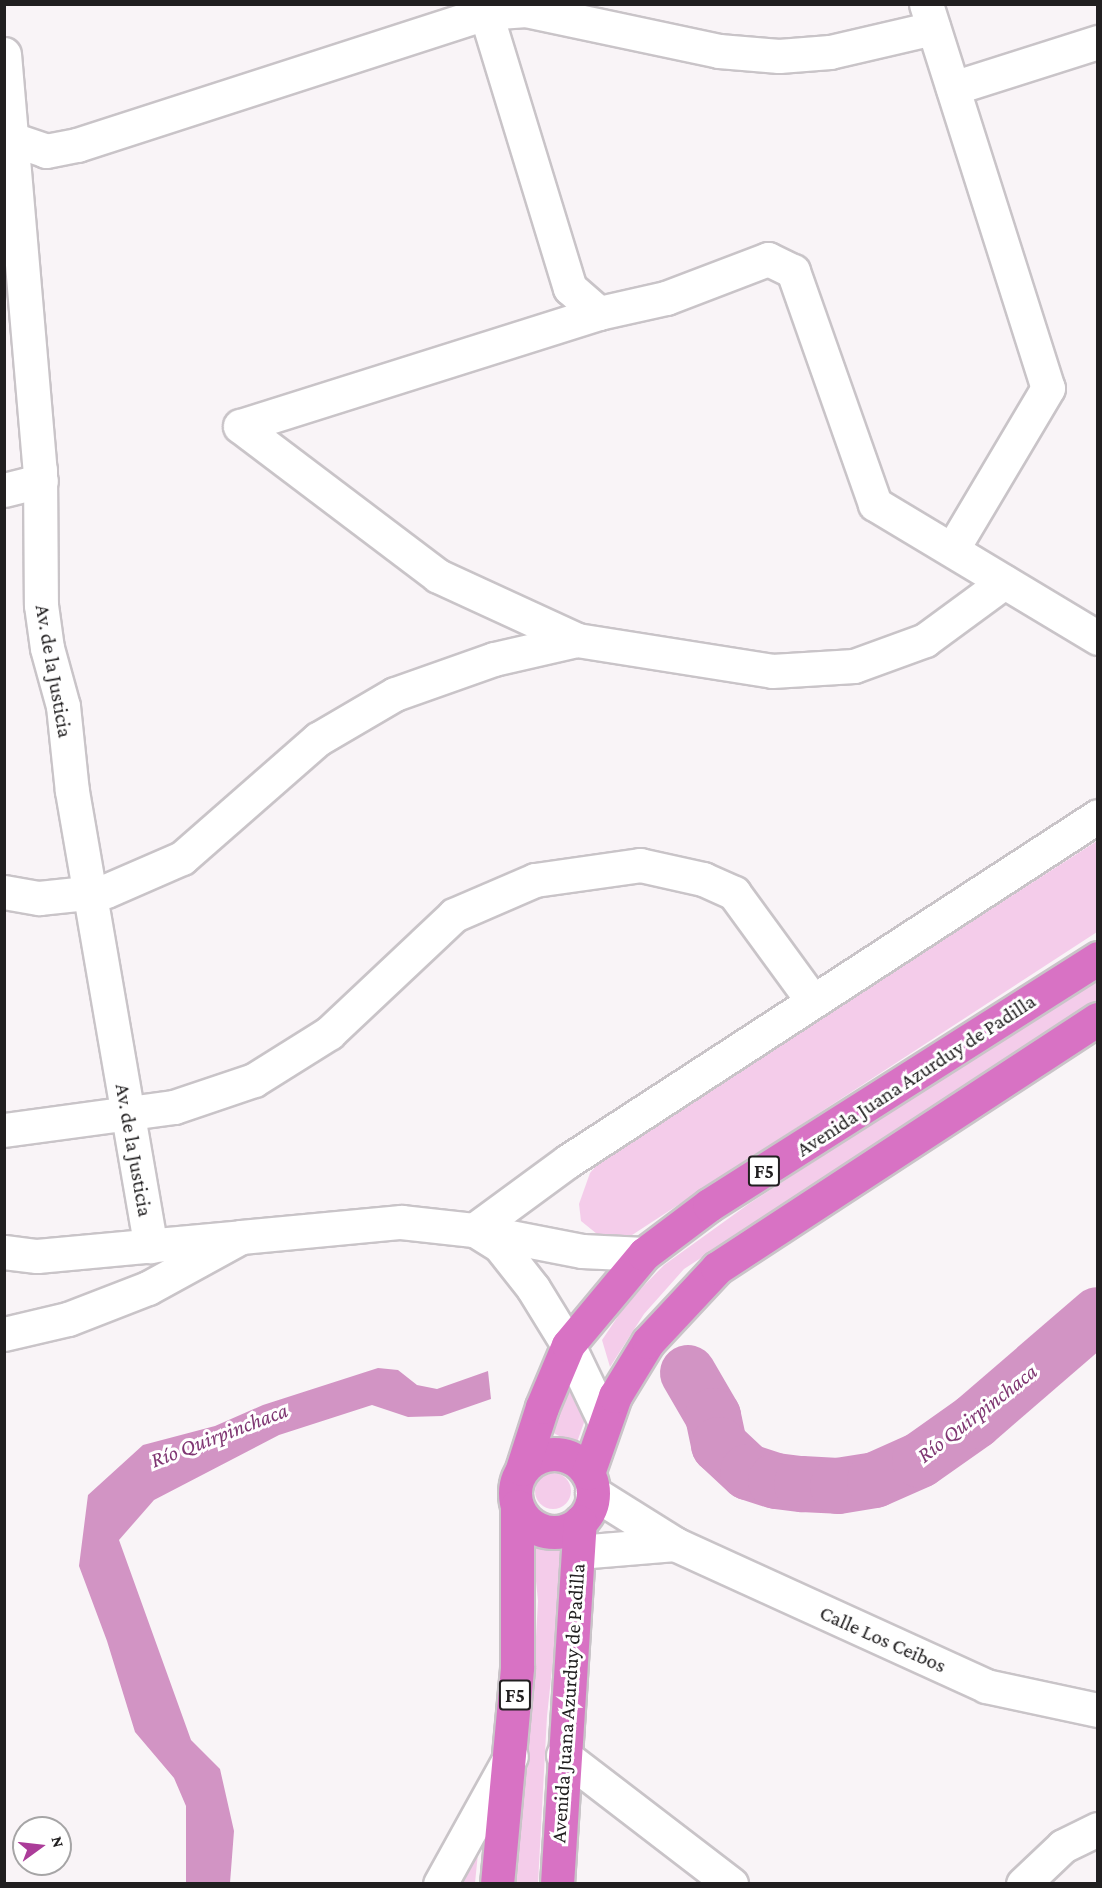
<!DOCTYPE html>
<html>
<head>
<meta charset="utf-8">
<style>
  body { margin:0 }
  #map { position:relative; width:1102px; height:1888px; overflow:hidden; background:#f9f4f7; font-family:"Crimson Pro",serif }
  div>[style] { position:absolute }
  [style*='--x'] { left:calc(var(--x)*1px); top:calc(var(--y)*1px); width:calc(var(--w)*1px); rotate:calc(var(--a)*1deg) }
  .green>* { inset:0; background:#f4ccea }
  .round { border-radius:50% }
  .water>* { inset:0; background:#d294c4 }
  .river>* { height:56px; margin:-28px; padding:0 28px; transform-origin:28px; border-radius:28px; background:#d294c4 }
  .roads { filter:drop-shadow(2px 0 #c9c4c8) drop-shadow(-2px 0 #c9c4c8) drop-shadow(0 2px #c9c4c8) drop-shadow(0 -2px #c9c4c8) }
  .street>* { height:33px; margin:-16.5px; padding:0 16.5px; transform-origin:16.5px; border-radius:16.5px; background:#fff }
  .secondary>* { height:33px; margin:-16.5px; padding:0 16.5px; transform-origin:16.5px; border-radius:16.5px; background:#fff }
  .highway>* { height:33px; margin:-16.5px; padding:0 16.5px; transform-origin:16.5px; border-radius:16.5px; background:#d872c4 }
  .highway>.ring { margin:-16.5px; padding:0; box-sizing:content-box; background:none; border:33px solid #d872c4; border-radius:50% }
  span { translate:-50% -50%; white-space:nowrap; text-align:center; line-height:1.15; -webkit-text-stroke:6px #fff; paint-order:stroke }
  .shield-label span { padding:2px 4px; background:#fff; border:2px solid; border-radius:4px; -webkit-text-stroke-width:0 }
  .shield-label { font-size:20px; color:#211f20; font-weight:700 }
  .street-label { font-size:21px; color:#211f20 }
  .water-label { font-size:22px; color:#7f3672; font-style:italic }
  .frame { position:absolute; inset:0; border:6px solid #211f20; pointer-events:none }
  .north { position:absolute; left:12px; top:1816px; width:60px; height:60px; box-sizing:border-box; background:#fff; border:2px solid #a6a5a6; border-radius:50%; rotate:75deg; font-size:16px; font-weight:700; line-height:24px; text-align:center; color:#211f20 }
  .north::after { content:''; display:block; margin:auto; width:21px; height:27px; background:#ab3c99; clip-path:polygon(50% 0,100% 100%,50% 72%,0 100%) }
</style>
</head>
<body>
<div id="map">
  <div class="green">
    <i style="clip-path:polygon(1097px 841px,1097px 932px,629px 1237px,602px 1238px,581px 1221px,579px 1204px,590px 1173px,602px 1159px)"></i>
    <i style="clip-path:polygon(1097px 978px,1097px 1001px,684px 1269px,644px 1314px,610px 1367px,602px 1340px,627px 1303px,664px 1265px,750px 1203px)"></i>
    <i style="clip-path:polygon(574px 1377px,591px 1403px,576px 1445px,548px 1430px)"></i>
    <i class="round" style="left:535px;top:1473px;width:36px;height:36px"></i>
    <i style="clip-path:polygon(566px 1539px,547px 1716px,538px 1883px,510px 1884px,520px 1774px,533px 1690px,538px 1601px,532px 1542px)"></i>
    <i style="clip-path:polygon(482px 1814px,475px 1883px,454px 1884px)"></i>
  </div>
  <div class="water">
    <i style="clip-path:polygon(378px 1368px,398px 1370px,417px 1385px,437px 1389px,488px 1371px,491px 1399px,442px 1416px,408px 1417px,372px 1405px,279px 1435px,154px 1500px,119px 1540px,191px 1740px,220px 1769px,234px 1831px,230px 1883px,186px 1883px,186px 1806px,174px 1778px,135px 1732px,107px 1641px,79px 1566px,88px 1495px,143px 1445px,215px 1426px,263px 1405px)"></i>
  </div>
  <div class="river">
    <i style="--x:688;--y:1373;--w:50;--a:59.8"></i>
    <i style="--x:713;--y:1416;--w:30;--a:78"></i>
    <i style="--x:719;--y:1445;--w:40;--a:43"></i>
    <i style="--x:748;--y:1472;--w:29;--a:18"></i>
    <i style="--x:776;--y:1481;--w:26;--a:7"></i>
    <i style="--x:802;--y:1484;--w:36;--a:3"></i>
    <i style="--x:838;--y:1486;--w:37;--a:-9"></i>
    <i style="--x:875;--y:1480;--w:49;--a:-24"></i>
    <i style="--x:920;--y:1460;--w:67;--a:-35.3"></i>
    <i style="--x:975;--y:1421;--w:162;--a:-40.8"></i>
  </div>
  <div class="roads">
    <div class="street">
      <i style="--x:483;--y:4;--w:297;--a:73"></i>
      <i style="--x:570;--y:288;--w:38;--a:41"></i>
      <i style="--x:599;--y:313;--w:69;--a:-12.6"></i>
      <i style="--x:666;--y:298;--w:109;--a:-20.9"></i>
      <i style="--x:768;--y:259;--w:28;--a:26"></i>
      <i style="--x:793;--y:271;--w:247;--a:70.6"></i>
      <i style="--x:875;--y:504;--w:260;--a:31"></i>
      <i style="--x:926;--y:4;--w:403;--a:72.4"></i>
      <i style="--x:1048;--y:388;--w:188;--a:120.7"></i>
      <i style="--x:4;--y:54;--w:418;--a:85.1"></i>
      <i style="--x:40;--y:470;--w:135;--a:89.6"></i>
      <i style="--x:41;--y:605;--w:43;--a:82.1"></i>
      <i style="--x:47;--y:648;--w:60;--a:74.6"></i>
      <i style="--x:63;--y:706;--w:85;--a:84"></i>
      <i style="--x:72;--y:791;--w:462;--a:80.2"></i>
      <i style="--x:953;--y:88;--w:152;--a:-17.6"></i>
      <i style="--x:4;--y:133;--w:10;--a:37"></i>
      <i style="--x:12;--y:139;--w:36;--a:19"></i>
      <i style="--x:46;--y:151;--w:32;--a:-11"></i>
      <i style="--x:77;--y:145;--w:429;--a:-17.9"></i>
      <i style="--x:485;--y:13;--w:41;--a:-4.2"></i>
      <i style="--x:526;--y:10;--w:197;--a:12"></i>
      <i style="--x:719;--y:51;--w:60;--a:4.8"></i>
      <i style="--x:779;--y:56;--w:51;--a:-4.5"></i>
      <i style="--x:830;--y:52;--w:106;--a:-13.1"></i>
      <i style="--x:599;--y:313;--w:376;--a:162.5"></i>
      <i style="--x:240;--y:426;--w:248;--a:37.1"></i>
      <i style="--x:438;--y:576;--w:153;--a:24.7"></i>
      <i style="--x:577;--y:640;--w:197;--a:9"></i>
      <i style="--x:772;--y:671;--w:82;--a:-3.5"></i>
      <i style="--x:854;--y:666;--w:76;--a:-20.1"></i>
      <i style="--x:925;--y:640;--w:98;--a:-36.3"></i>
      <i style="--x:4;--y:490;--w:38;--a:-14"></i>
      <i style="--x:4;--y:892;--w:36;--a:10"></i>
      <i style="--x:39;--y:898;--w:67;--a:-6"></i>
      <i style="--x:106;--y:891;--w:83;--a:-23.5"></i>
      <i style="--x:182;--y:858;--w:181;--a:-41.2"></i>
      <i style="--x:318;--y:739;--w:89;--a:-30.3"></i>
      <i style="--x:395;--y:694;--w:105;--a:-19.5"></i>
      <i style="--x:494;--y:659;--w:85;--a:-12.9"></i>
      <i style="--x:4;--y:1130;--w:172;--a:-7.7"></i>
      <i style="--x:174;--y:1107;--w:84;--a:-18.6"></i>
      <i style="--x:254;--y:1080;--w:89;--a:-32.1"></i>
      <i style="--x:329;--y:1033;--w:172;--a:-43.3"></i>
      <i style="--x:454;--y:915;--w:88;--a:-23.4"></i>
      <i style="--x:535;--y:880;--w:106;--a:-8.1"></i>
      <i style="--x:640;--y:865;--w:65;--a:12.5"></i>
      <i style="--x:703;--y:879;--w:34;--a:24"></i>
      <i style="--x:734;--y:893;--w:132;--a:53.9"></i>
      <i style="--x:474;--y:1230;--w:117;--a:-36.3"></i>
      <i style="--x:568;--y:1161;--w:632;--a:-33.06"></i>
      <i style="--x:4;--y:1252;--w:33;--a:7"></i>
      <i style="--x:37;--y:1256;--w:205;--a:-5.3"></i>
      <i style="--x:563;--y:1755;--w:212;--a:37.5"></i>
      <i style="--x:440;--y:1884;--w:146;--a:-61"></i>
      <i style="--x:1023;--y:1884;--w:55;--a:-43.5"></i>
      <i style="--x:1063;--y:1846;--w:39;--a:-26"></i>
    </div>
    <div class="secondary">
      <i style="--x:478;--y:1232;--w:26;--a:32"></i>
      <i style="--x:500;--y:1246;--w:53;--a:51.8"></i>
      <i style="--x:533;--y:1288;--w:67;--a:58.4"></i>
      <i style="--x:568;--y:1345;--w:83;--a:64.4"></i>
      <i style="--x:4;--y:1334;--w:66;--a:-13.2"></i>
      <i style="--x:68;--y:1319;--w:86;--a:-21.2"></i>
      <i style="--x:148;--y:1288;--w:106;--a:-28.7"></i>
      <i style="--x:241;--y:1237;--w:161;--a:-5.4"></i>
      <i style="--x:401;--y:1222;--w:73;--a:6.3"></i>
      <i style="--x:474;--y:1230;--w:110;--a:11"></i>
      <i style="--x:582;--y:1251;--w:62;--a:2.8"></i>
      <i style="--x:592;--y:1492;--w:98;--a:32.1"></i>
      <i style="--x:675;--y:1544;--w:342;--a:24.5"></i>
      <i style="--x:986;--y:1686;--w:115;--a:12.1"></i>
      <i style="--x:578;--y:1552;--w:97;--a:-4.7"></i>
    </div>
    <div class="highway">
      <i class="ring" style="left:515px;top:1454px;width:45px;height:45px"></i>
      <i style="--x:522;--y:1469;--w:65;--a:-72.1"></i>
      <i style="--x:542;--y:1407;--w:67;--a:-67.2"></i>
      <i style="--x:568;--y:1345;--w:119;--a:-50.1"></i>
      <i style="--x:644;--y:1254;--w:81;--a:-37"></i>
      <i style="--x:709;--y:1205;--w:461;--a:-32.4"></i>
      <i style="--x:588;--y:1473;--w:82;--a:-70.7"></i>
      <i style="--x:615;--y:1396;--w:63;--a:-58.6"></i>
      <i style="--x:648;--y:1342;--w:101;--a:-47"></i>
      <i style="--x:717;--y:1268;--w:455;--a:-33.2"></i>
      <i style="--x:497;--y:1884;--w:218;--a:-84.7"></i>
      <i style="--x:517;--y:1667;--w:161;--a:-90"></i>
      <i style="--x:557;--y:1884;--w:363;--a:-86.4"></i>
    </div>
  </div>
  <div class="shield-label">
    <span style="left:764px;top:1171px">F5</span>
    <span style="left:515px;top:1695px">F5</span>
  </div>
  <div class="street-label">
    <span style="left:54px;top:671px;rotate:80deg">Av. de la Justicia</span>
    <span style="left:916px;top:1075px;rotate:-33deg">Avenida Juana Azurduy de Padilla</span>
    <span style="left:134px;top:1150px;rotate:80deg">Av. de la Justicia</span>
    <span style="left:883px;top:1639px;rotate:24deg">Calle Los Ceibos</span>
    <span style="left:568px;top:1703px;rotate:-86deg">Avenida Juana Azurduy de Padilla</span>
  </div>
  <div class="water-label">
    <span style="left:977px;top:1413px;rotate:-38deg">Río Quirpinchaca</span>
    <span style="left:219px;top:1435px;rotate:-21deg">Río Quirpinchaca</span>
  </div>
  <div class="frame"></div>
  <div class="north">N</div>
</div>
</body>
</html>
